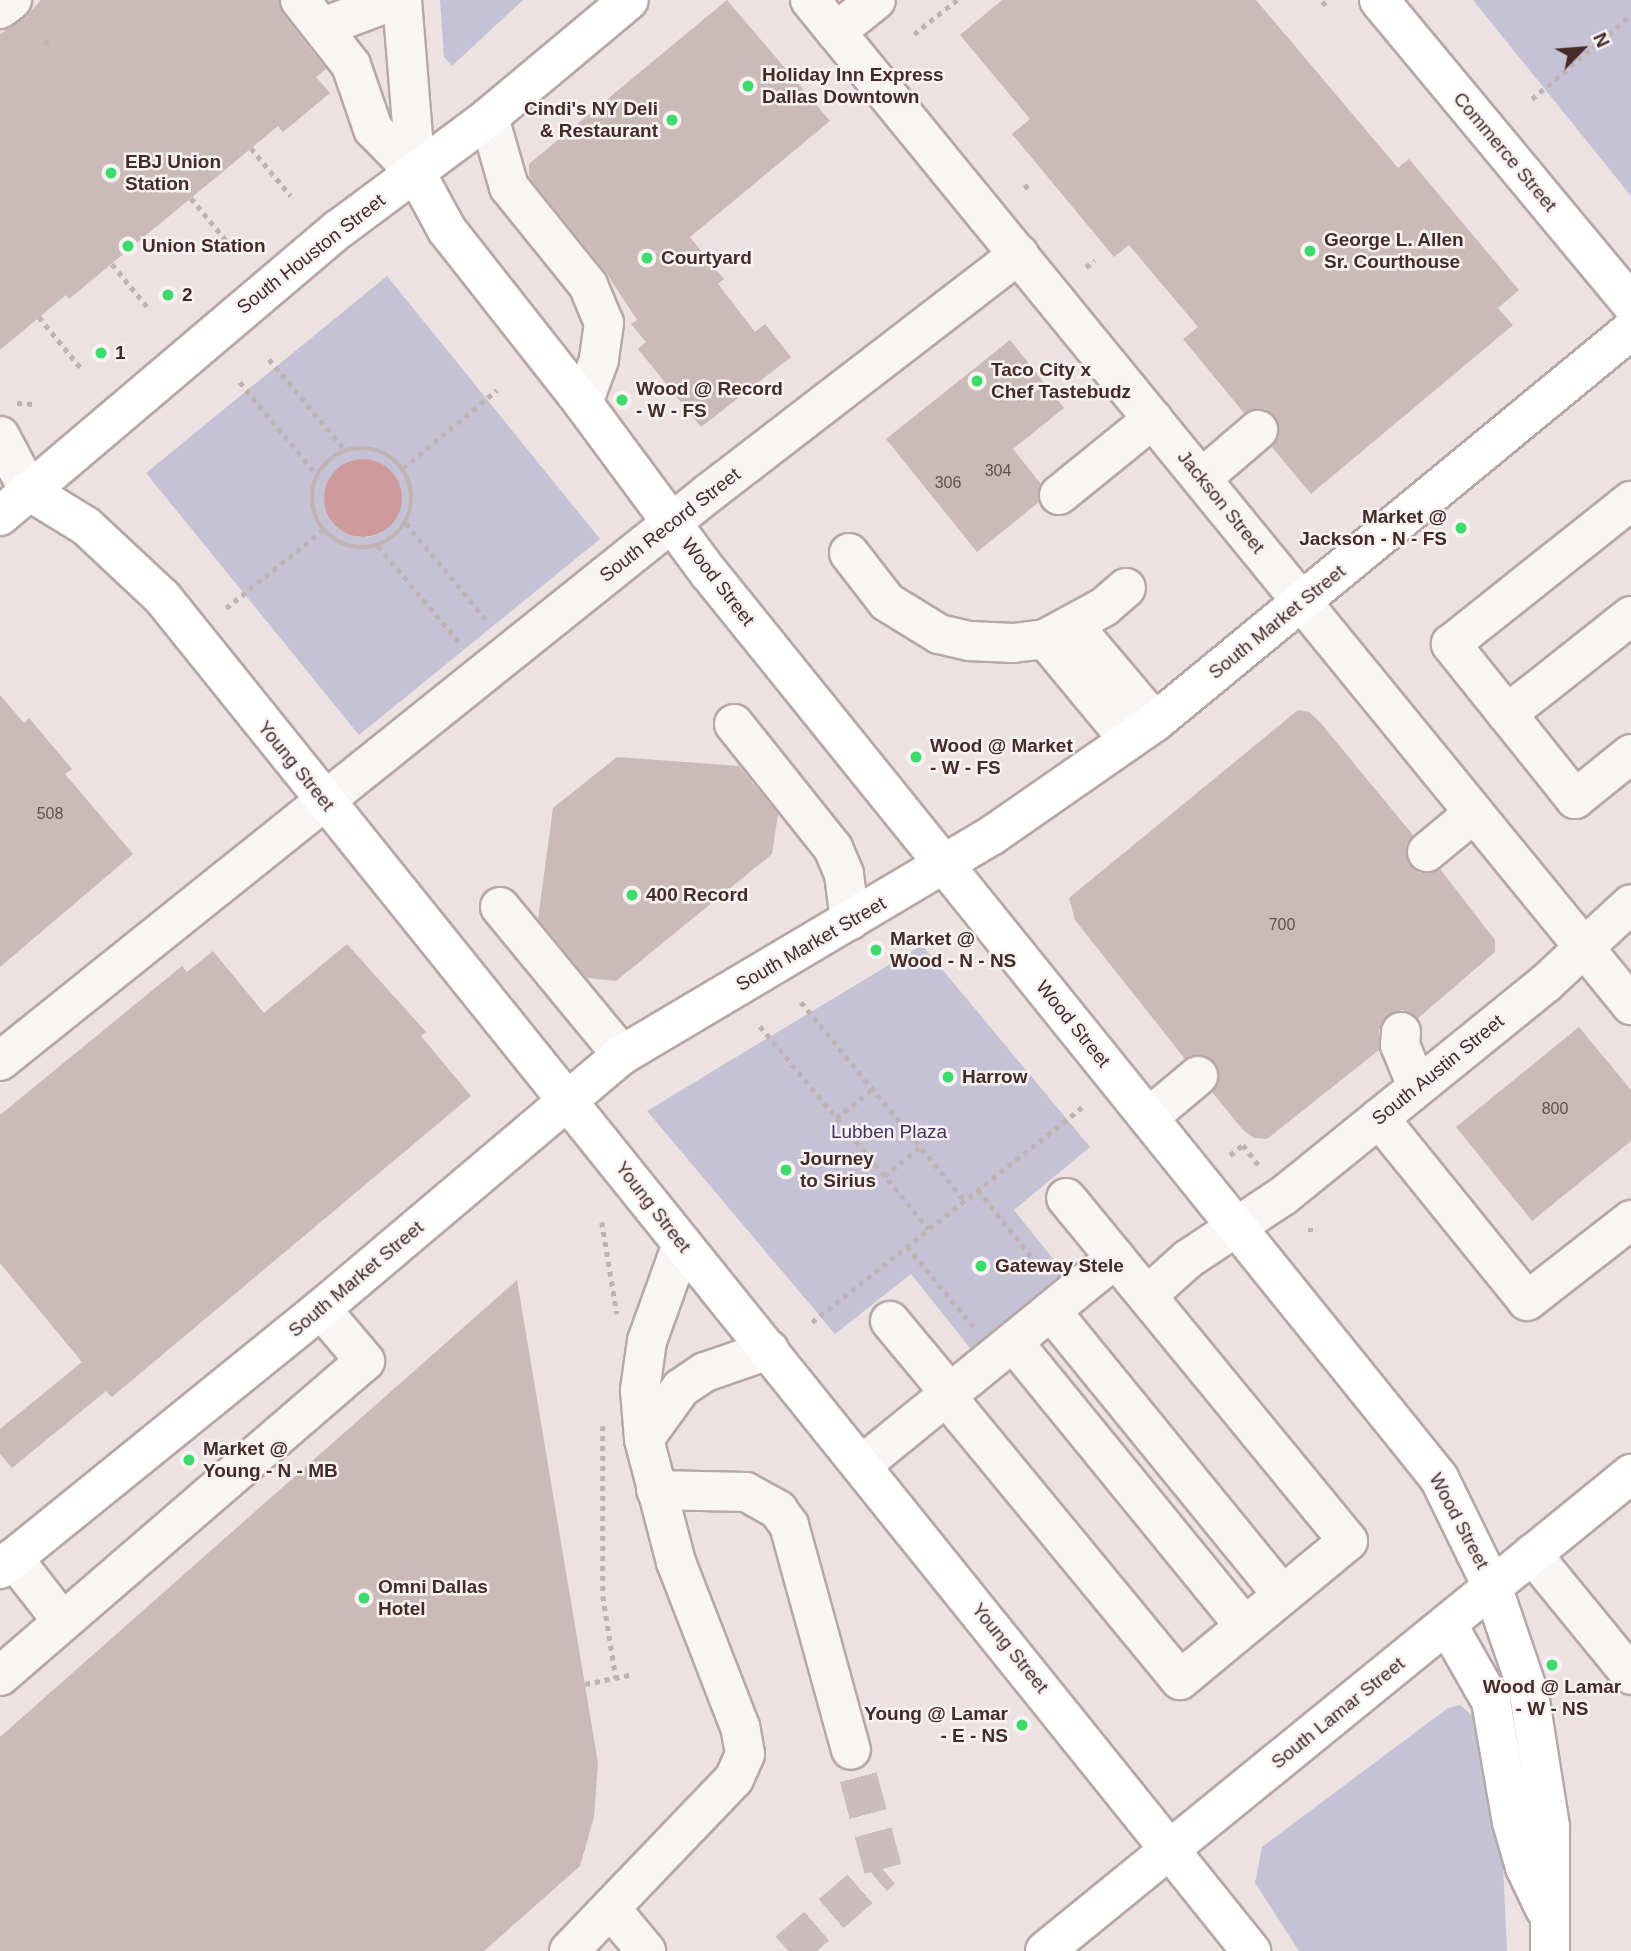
<!DOCTYPE html>
<html>
<head>
<meta charset="utf-8">
<style>
  body { margin:0 }
  #map { position:relative; width:1631px; height:1951px; overflow:hidden; background:#ece2e2; font-family:Arial,sans-serif }
  div>[style] { position:absolute }
  [style*='--x'] { left:calc(var(--x)*1px); top:calc(var(--y)*1px); width:calc(var(--w)*1px); rotate:calc(var(--a)*1deg) }
  .green>* { inset:0; background:#c6c2d6 }
  .water>* { inset:0; background:#cf9a9b }
  .round { border-radius:50% }
  .building>* { inset:0; background:#cabab8 }
  .minor-tunnel>* { height:38px; margin-top:-19px; transform-origin:0; background:repeating-linear-gradient(90deg,#cbbdbd 0 38px,transparent 0 57px) }
  .path>* { height:4.5px; margin-top:-2.25px; transform-origin:0; background:repeating-linear-gradient(90deg,#bfb4b3 0 5px,transparent 0 10px) }
  .path>.ring { margin:-2.25px; padding:0; box-sizing:content-box; background:none; border:4.5px solid #bfb4b3; border-radius:50% }
  .roads { filter:drop-shadow(2px 0 #b7a7a6) drop-shadow(-2px 0 #b7a7a6) drop-shadow(0 2px #b7a7a6) drop-shadow(0 -2px #b7a7a6) }
  .minor>* { height:38px; margin:-19px; padding:0 19px; transform-origin:19px; border-radius:19px; background:#f9f5f5 }
  .major>* { height:38px; margin:-19px; padding:0 19px; transform-origin:19px; border-radius:19px; background:#fff }
  .dots>* { width:19px; height:19px; translate:-50% -50%; box-sizing:border-box; border:4px solid #f8f2f2; border-radius:50% }
  span { translate:-50% -50%; white-space:nowrap; text-align:center; line-height:1.15; -webkit-text-stroke:5px #f8f2f2; paint-order:stroke }
  .number-label { font-size:16px; color:#664f4c }
  .number-label span { -webkit-text-stroke-width:0 }
  .poi-label { font-size:19px; color:#452b28; font-weight:700 }
  .left { translate:0 -50%; text-align:left }
  .right { translate:-100% -50%; text-align:right }
  .street-label { font-size:19px; color:#452b28 }
  .park-label { font-size:19px; color:#403462 }
  .north { position:absolute; left:1547px; top:14px; width:70px; height:70px; -webkit-text-stroke:5px #f8f2f2; paint-order:stroke; rotate:65deg; font-size:19px; font-weight:700; line-height:28px; text-align:center; color:#452b28 }
  .north::after { content:''; display:block; margin:auto; width:24px; height:32px; background:#452b28; clip-path:polygon(50% 0,100% 100%,50% 72%,0 100%) }
</style>
</head>
<body>
<div id="map">
  <div class="green">
    <i style="clip-path:polygon(440px 0,523px 0,452px 66px,444px 57px)"></i>
    <i style="clip-path:polygon(1473px 0,1631px 0,1631px 196px)"></i>
    <i style="clip-path:polygon(evenodd,387px 276px,600px 539px,359px 735px,146px 473px,387px 276px,351px 461px,401px 491px,398px 515px,381px 533px,369px 537px,357px 537px,330px 477px,351px 461px)"></i>
    <i style="clip-path:polygon(922px 945px,1090px 1147px,1014px 1210px,1067px 1276px,974px 1353px,911px 1274px,835px 1334px,647px 1111px)"></i>
    <i style="clip-path:polygon(1460px 1705px,1478px 1720px,1503px 1864px,1507px 1951px,1299px 1951px,1255px 1883px,1262px 1847px,1448px 1708px)"></i>
  </div>
  <div class="water">
    <i class="round" style="left:324px;top:459px;width:78px;height:78px"></i>
  </div>
  <div class="building">
    <i style="clip-path:polygon(41px 0,279px 0,283px 14px,326px 69px,316px 77px,330px 93px,283px 132px,278px 126px,69px 299px,66px 295px,0 350px,0 34px,25px 18px)"></i>
    <i style="clip-path:polygon(727px 0,830px 121px,690px 237px,724px 279px,718px 284px,755px 332px,765px 324px,791px 357px,701px 427px,638px 349px,646px 342px,631px 324px,637px 320px,605px 271px,529px 177px,529px 164px)"></i>
    <i style="clip-path:polygon(1002px 0,1256px 0,1398px 168px,1409px 159px,1519px 290px,1498px 308px,1513px 325px,1311px 494px,1272px 447px,1279px 437px,1275px 416px,1265px 409px,1244px 413px,1183px 339px,1198px 327px,1129px 245px,1114px 257px,1012px 134px,1030px 119px,960px 35px)"></i>
    <i style="clip-path:polygon(1010px 340px,1064px 408px,1013px 449px,1041px 484px,1039px 502px,977px 552px,886px 439px)"></i>
    <i style="clip-path:polygon(0 695px,24px 723px,29px 718px,72px 769px,65px 774px,133px 854px,0 967px)"></i>
    <i style="clip-path:polygon(1298px 710px,1309px 712px,1319px 721px,1413px 835px,1406px 845px,1410px 865px,1420px 873px,1440px 869px,1495px 940px,1495px 952px,1417px 1019px,1403px 1010px,1391px 1013px,1379px 1030px,1379px 1050px,1267px 1139px,1254px 1138px,1243px 1130px,1212px 1092px,1219px 1083px,1215px 1063px,1205px 1055px,1185px 1059px,1075px 920px,1069px 898px)"></i>
    <i style="clip-path:polygon(617px 757px,739px 766px,778px 814px,772px 854px,616px 981px,587px 978px,538px 919px,553px 808px)"></i>
    <i style="clip-path:polygon(347px 944px,426px 1032px,421px 1036px,471px 1096px,112px 1397px,106px 1391px,12px 1468px,0 1454px,0 1429px,82px 1362px,0 1263px,0 1115px,182px 966px,187px 972px,213px 951px,264px 1013px)"></i>
    <i style="clip-path:polygon(1579px 1027px,1631px 1090px,1631px 1141px,1532px 1221px,1456px 1127px)"></i>
    <i style="clip-path:polygon(517px 1280px,598px 1763px,594px 1817px,580px 1866px,484px 1951px,0 1951px,0 1737px)"></i>
  </div>
  <div class="minor-tunnel">
    <i style="--x:788;--y:1951;--w:125;--a:-40.8"></i>
    <i style="--x:883;--y:1869;--w:123;--a:-105.1"></i>
  </div>
  <div class="path">
    <i style="--x:1322;--y:5;--w:8;--a:-40"></i>
    <i style="--x:914;--y:34;--w:55;--a:-38.3"></i>
    <i style="--x:45;--y:40;--w:6;--a:51"></i>
    <i style="--x:1532;--y:99;--w:130;--a:-40.3"></i>
    <i style="--x:251;--y:148;--w:62;--a:50.2"></i>
    <i style="--x:1024;--y:188;--w:9;--a:-32"></i>
    <i style="--x:191;--y:198;--w:61;--a:50.3"></i>
    <i style="--x:112;--y:264;--w:60;--a:50.4"></i>
    <i style="--x:1086;--y:267;--w:11;--a:-38"></i>
    <i style="--x:39;--y:317;--w:65;--a:50.6"></i>
    <i style="--x:269;--y:359;--w:119;--a:50.1"></i>
    <i style="--x:240;--y:382;--w:121;--a:50.4"></i>
    <i style="--x:17;--y:403;--w:17;--a:3"></i>
    <i class="ring" style="left:312px;top:448px;width:95.5px;height:95.5px"></i>
    <i style="--x:403;--y:468;--w:122;--a:-39.7"></i>
    <i style="--x:406;--y:523;--w:127;--a:50.4"></i>
    <i style="--x:378;--y:546;--w:127;--a:49.8"></i>
    <i style="--x:226;--y:608;--w:124;--a:-38.8"></i>
    <i style="--x:801;--y:1002;--w:258;--a:50.5"></i>
    <i style="--x:760;--y:1026;--w:264;--a:50.2"></i>
    <i style="--x:836;--y:1118;--w:47;--a:-38.1"></i>
    <i style="--x:1230;--y:1155;--w:16;--a:-38"></i>
    <i style="--x:1243;--y:1145;--w:28;--a:52"></i>
    <i style="--x:884;--y:1176;--w:46;--a:-38.9"></i>
    <i style="--x:978;--y:1190;--w:104;--a:51.3"></i>
    <i style="--x:602;--y:1222;--w:93;--a:80.7"></i>
    <i style="--x:1308;--y:1230;--w:5;--a:0"></i>
    <i style="--x:907;--y:1246;--w:105;--a:50.4"></i>
    <i style="--x:812;--y:1322;--w:345;--a:-38.5"></i>
    <i style="--x:603;--y:1426;--w:170;--a:90"></i>
    <i style="--x:603;--y:1596;--w:83;--a:81"></i>
    <i style="--x:585;--y:1684;--w:50;--a:-11.5"></i>
  </div>
  <div class="roads">
    <div class="minor">
      <i style="--x:300;--y:0;--w:83;--a:51.9"></i>
      <i style="--x:351;--y:65;--w:68;--a:71"></i>
      <i style="--x:373;--y:129;--w:62;--a:45.7"></i>
      <i style="--x:402;--y:0;--w:174;--a:85.4"></i>
      <i style="--x:810;--y:0;--w:1298;--a:50.75"></i>
      <i style="--x:0;--y:9;--w:15;--a:-37"></i>
      <i style="--x:323;--y:27;--w:77;--a:-20.6"></i>
      <i style="--x:836;--y:32;--w:51;--a:-38.7"></i>
      <i style="--x:489;--y:117;--w:73;--a:74.1"></i>
      <i style="--x:509;--y:187;--w:126;--a:51.1"></i>
      <i style="--x:588;--y:285;--w:41;--a:67.2"></i>
      <i style="--x:604;--y:323;--w:37;--a:98"></i>
      <i style="--x:599;--y:360;--w:46;--a:110.4"></i>
      <i style="--x:0;--y:436;--w:62;--a:62.2"></i>
      <i style="--x:1202;--y:478;--w:74;--a:-40.6"></i>
      <i style="--x:1059;--y:495;--w:121;--a:-39"></i>
      <i style="--x:849;--y:553;--w:62;--a:52.2"></i>
      <i style="--x:887;--y:602;--w:61;--a:31.6"></i>
      <i style="--x:939;--y:634;--w:32;--a:13"></i>
      <i style="--x:970;--y:641;--w:43;--a:2.7"></i>
      <i style="--x:1013;--y:643;--w:32;--a:-7"></i>
      <i style="--x:1045;--y:639;--w:67;--a:-28.5"></i>
      <i style="--x:1104;--y:607;--w:29;--a:-41"></i>
      <i style="--x:1631;--y:616;--w:158;--a:141.7"></i>
      <i style="--x:1507;--y:714;--w:109;--a:51.3"></i>
      <i style="--x:1575;--y:799;--w:72;--a:-38.8"></i>
      <i style="--x:1073;--y:625;--w:127;--a:49.8"></i>
      <i style="--x:1045;--y:639;--w:131;--a:50.3"></i>
      <i style="--x:1507;--y:714;--w:90;--a:-128.7"></i>
      <i style="--x:1451;--y:644;--w:230;--a:-38.5"></i>
      <i style="--x:734;--y:724;--w:159;--a:51.4"></i>
      <i style="--x:833;--y:848;--w:28;--a:67"></i>
      <i style="--x:844;--y:874;--w:47;--a:82.7"></i>
      <i style="--x:1427;--y:852;--w:61;--a:-39.7"></i>
      <i style="--x:500;--y:907;--w:192;--a:50.5"></i>
      <i style="--x:1401;--y:1032;--w:13;--a:94"></i>
      <i style="--x:1400;--y:1045;--w:44;--a:67.5"></i>
      <i style="--x:0;--y:1061;--w:910;--a:-38.71"></i>
      <i style="--x:710;--y:492;--w:390;--a:-37.6"></i>
      <i style="--x:1149;--y:1117;--w:64;--a:-39.9"></i>
      <i style="--x:1379;--y:1118;--w:235;--a:51"></i>
      <i style="--x:1527;--y:1301;--w:132;--a:-37.9"></i>
      <i style="--x:1148;--y:1295;--w:54;--a:-42"></i>
      <i style="--x:1188;--y:1259;--w:114;--a:-33.6"></i>
      <i style="--x:1283;--y:1196;--w:337;--a:-39"></i>
      <i style="--x:1545;--y:984;--w:117;--a:-42.9"></i>
      <i style="--x:1051;--y:1311;--w:365;--a:50.8"></i>
      <i style="--x:890;--y:1321;--w:94;--a:50.2"></i>
      <i style="--x:1013;--y:1342;--w:365;--a:50.8"></i>
      <i style="--x:946;--y:1396;--w:368;--a:50.5"></i>
      <i style="--x:1180;--y:1680;--w:218;--a:-39.6"></i>
      <i style="--x:1348;--y:1541;--w:444;--a:-129.4"></i>
      <i style="--x:644;--y:1439;--w:63;--a:-54"></i>
      <i style="--x:681;--y:1388;--w:29;--a:-34"></i>
      <i style="--x:705;--y:1372;--w:68;--a:-19"></i>
      <i style="--x:863;--y:1464;--w:326;--a:-39.2"></i>
      <i style="--x:656;--y:1490;--w:90;--a:1.3"></i>
      <i style="--x:746;--y:1492;--w:37;--a:29"></i>
      <i style="--x:778;--y:1510;--w:19;--a:54"></i>
      <i style="--x:789;--y:1525;--w:233;--a:74.6"></i>
      <i style="--x:1532;--y:1554;--w:156;--a:50.7"></i>
      <i style="--x:13;--y:1558;--w:81;--a:52"></i>
      <i style="--x:0;--y:1676;--w:482;--a:-40.8"></i>
      <i style="--x:365;--y:1361;--w:68;--a:-130.2"></i>
      <i style="--x:611;--y:1909;--w:55;--a:50.2"></i>
      <i style="--x:569;--y:1951;--w:238;--a:-46.2"></i>
      <i style="--x:734;--y:1779;--w:27;--a:-66"></i>
      <i style="--x:745;--y:1754;--w:27;--a:-100"></i>
      <i style="--x:740;--y:1727;--w:177;--a:-111.2"></i>
      <i style="--x:676;--y:1562;--w:127;--a:-104.6"></i>
      <i style="--x:644;--y:1439;--w:49;--a:-94.7"></i>
      <i style="--x:640;--y:1390;--w:49;--a:-81.9"></i>
      <i style="--x:647;--y:1341;--w:103;--a:-70.2"></i>
    </div>
    <div class="major">
      <i style="--x:1379;--y:0;--w:395;--a:50.3"></i>
      <i style="--x:416;--y:173;--w:65;--a:61.5"></i>
      <i style="--x:447;--y:230;--w:220;--a:51.8"></i>
      <i style="--x:583;--y:403;--w:212;--a:53.5"></i>
      <i style="--x:709;--y:573;--w:1163;--a:51.11"></i>
      <i style="--x:1439;--y:1478;--w:120;--a:63.9"></i>
      <i style="--x:1492;--y:1586;--w:114;--a:71.1"></i>
      <i style="--x:1529;--y:1694;--w:135;--a:81"></i>
      <i style="--x:1550;--y:1827;--w:124;--a:90"></i>
      <i style="--x:29;--y:491;--w:67;--a:31.6"></i>
      <i style="--x:86;--y:526;--w:104;--a:43.1"></i>
      <i style="--x:162;--y:597;--w:1738;--a:51.19"></i>
      <i style="--x:0;--y:516;--w:444;--a:-40.3"></i>
      <i style="--x:339;--y:229;--w:187;--a:-36.7"></i>
      <i style="--x:489;--y:117;--w:182;--a:-39.9"></i>
      <i style="--x:0;--y:1569;--w:413;--a:-39"></i>
      <i style="--x:321;--y:1309;--w:394;--a:-40.2"></i>
      <i style="--x:622;--y:1055;--w:429;--a:-30.7"></i>
      <i style="--x:991;--y:836;--w:200;--a:-34.8"></i>
      <i style="--x:1155;--y:722;--w:617;--a:-39.47"></i>
      <i style="--x:1447;--y:1624;--w:89;--a:60.3"></i>
      <i style="--x:1491;--y:1701;--w:123;--a:80.2"></i>
      <i style="--x:1512;--y:1822;--w:47;--a:73.9"></i>
      <i style="--x:1525;--y:1867;--w:47;--a:64.5"></i>
      <i style="--x:1045;--y:1951;--w:756;--a:-39.15"></i>
    </div>
  </div>
  <div class="dots">
    <i style="left:748px;top:86px;background:#3cdb6c"></i>
    <i style="left:672px;top:120px;background:#3cdb6c"></i>
    <i style="left:111px;top:173px;background:#3cdb6c"></i>
    <i style="left:128px;top:246px;background:#3cdb6c"></i>
    <i style="left:1310px;top:251px;background:#3cdb6c"></i>
    <i style="left:647px;top:258px;background:#3cdb6c"></i>
    <i style="left:168px;top:295px;background:#3cdb6c"></i>
    <i style="left:101px;top:353px;background:#3cdb6c"></i>
    <i style="left:977px;top:381px;background:#3cdb6c"></i>
    <i style="left:622px;top:400px;background:#3cdb6c"></i>
    <i style="left:1461px;top:528px;background:#3cdb6c"></i>
    <i style="left:916px;top:757px;background:#3cdb6c"></i>
    <i style="left:632px;top:895px;background:#3cdb6c"></i>
    <i style="left:876px;top:950px;background:#3cdb6c"></i>
    <i style="left:948px;top:1077px;background:#3cdb6c"></i>
    <i style="left:786px;top:1170px;background:#3cdb6c"></i>
    <i style="left:981px;top:1266px;background:#3cdb6c"></i>
    <i style="left:189px;top:1460px;background:#3cdb6c"></i>
    <i style="left:364px;top:1598px;background:#3cdb6c"></i>
    <i style="left:1552px;top:1665px;background:#3cdb6c"></i>
    <i style="left:1022px;top:1725px;background:#3cdb6c"></i>
  </div>
  <div class="number-label">
    <span style="left:998px;top:471px">304</span>
    <span style="left:948px;top:483px">306</span>
    <span style="left:50px;top:814px">508</span>
    <span style="left:1282px;top:925px">700</span>
    <span style="left:1555px;top:1109px">800</span>
  </div>
  <div class="poi-label">
    <span class="left" style="left:762px;top:86px">Holiday Inn Express<br>Dallas Downtown</span>
    <span class="right" style="left:658px;top:120px">Cindi's NY Deli<br>&amp; Restaurant</span>
    <span class="left" style="left:125px;top:173px">EBJ Union<br>Station</span>
    <span class="left" style="left:1324px;top:251px">George L. Allen<br>Sr. Courthouse</span>
    <span class="left" style="left:142px;top:246px">Union Station</span>
    <span class="left" style="left:661px;top:258px">Courtyard</span>
    <span class="left" style="left:182px;top:295px">2</span>
    <span class="left" style="left:115px;top:353px">1</span>
    <span class="left" style="left:991px;top:381px">Taco City x<br>Chef Tastebudz</span>
    <span class="left" style="left:636px;top:400px">Wood @ Record<br>- W - FS</span>
    <span class="right" style="left:1447px;top:528px">Market @<br>Jackson - N - FS</span>
    <span class="left" style="left:930px;top:757px">Wood @ Market<br>- W - FS</span>
    <span class="left" style="left:646px;top:895px">400 Record</span>
    <span class="left" style="left:890px;top:950px">Market @<br>Wood - N - NS</span>
    <span class="left" style="left:962px;top:1077px">Harrow</span>
    <span class="left" style="left:800px;top:1170px">Journey<br>to Sirius</span>
    <span class="left" style="left:995px;top:1266px">Gateway Stele</span>
    <span class="left" style="left:203px;top:1460px">Market @<br>Young - N - MB</span>
    <span class="left" style="left:378px;top:1598px">Omni Dallas<br>Hotel</span>
    <span style="left:1552px;top:1698px">Wood @ Lamar<br>- W - NS</span>
    <span class="right" style="left:1008px;top:1725px">Young @ Lamar<br>- E - NS</span>
  </div>
  <div class="street-label">
    <span style="left:1505px;top:152px;rotate:50deg">Commerce Street</span>
    <span style="left:311px;top:254px;rotate:-38deg">South Houston Street</span>
    <span style="left:1221px;top:502px;rotate:51deg">Jackson Street</span>
    <span style="left:670px;top:525px;rotate:-38deg">South Record Street</span>
    <span style="left:718px;top:582px;rotate:52deg">Wood Street</span>
    <span style="left:1277px;top:622px;rotate:-39deg">South Market Street</span>
    <span style="left:296px;top:766px;rotate:51deg">Young Street</span>
    <span style="left:811px;top:944px;rotate:-30deg">South Market Street</span>
    <span style="left:1073px;top:1024px;rotate:51deg">Wood Street</span>
    <span style="left:1438px;top:1070px;rotate:-39deg">South Austin Street</span>
    <span style="left:653px;top:1207px;rotate:52deg">Young Street</span>
    <span style="left:356px;top:1279px;rotate:-40deg">South Market Street</span>
    <span style="left:1459px;top:1521px;rotate:62deg">Wood Street</span>
    <span style="left:1010px;top:1648px;rotate:51deg">Young Street</span>
    <span style="left:1338px;top:1713px;rotate:-39deg">South Lamar Street</span>
  </div>
  <div class="park-label">
    <span style="left:889px;top:1132px">Lubben Plaza</span>
  </div>
  <div class="north">N</div>
</div>
</body>
</html>
